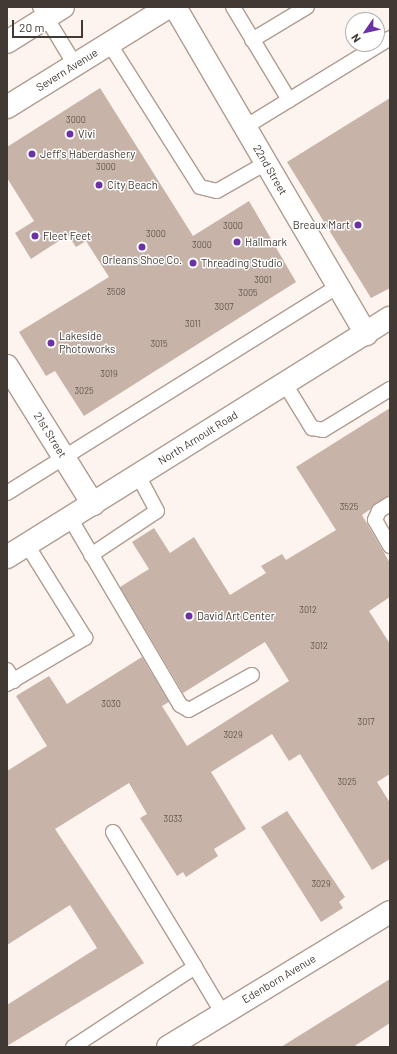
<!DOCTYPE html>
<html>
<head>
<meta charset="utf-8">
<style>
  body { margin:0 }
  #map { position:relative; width:397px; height:1054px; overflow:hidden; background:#fdf4ef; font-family:Barlow,sans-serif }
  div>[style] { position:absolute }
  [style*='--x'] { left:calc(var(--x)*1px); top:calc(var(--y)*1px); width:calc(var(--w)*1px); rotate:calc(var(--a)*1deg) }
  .building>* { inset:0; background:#c7b3a7 }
  .roads { filter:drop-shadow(1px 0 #b09c90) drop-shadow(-1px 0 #b09c90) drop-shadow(0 1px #b09c90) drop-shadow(0 -1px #b09c90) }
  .lane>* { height:14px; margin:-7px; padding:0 7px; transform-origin:7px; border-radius:7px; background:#fff }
  .street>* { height:22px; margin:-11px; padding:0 11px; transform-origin:11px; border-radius:11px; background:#fff }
  .secondary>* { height:22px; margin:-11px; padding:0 11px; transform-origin:11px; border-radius:11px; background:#fff }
  .dots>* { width:11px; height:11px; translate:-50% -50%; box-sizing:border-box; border:2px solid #fff; border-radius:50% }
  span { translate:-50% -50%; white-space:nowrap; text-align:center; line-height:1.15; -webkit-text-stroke:3px #fff; paint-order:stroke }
  .number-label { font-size:9px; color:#625851 }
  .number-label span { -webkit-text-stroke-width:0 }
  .street-label { font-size:11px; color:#413934 }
  .poi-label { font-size:11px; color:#413934 }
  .left { translate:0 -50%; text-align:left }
  .right { translate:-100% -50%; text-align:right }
  .frame { position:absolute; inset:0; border:8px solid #413934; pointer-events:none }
  .north { position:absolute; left:345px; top:12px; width:40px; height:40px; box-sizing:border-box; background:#fff; border:1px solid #b3b0ae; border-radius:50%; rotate:236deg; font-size:11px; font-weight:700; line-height:16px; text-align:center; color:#413934 }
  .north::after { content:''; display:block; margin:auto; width:14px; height:18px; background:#6d31a6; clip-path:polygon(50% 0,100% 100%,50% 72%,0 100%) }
  .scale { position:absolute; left:12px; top:20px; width:71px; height:18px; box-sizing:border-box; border:2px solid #413934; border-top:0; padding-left:5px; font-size:12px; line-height:14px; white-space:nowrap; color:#413934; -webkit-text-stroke:3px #fff; paint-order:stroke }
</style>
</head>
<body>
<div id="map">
  <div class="building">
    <i style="clip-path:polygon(100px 88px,193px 236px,249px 201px,296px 282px,84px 416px,55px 371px,46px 376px,19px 332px,109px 277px,86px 241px,76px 247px,68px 235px,31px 259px,15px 233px,34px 221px,7px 178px,7px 147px)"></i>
    <i style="clip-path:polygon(390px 98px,390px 288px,371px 298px,287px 162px)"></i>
    <i style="clip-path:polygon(390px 408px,390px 496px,362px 515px,390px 563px,390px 597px,369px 611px,390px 644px,390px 774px,377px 782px,390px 803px,390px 859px,372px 870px,300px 754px,289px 761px,272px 734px,211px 772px,246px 829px,214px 849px,218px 856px,186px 877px,183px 872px,177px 876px,140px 818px,147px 814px,129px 783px,55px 829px,144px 963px,7px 1046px,7px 1005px,97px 948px,70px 905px,7px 945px,7px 771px,47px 746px,16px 696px,49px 676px,67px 704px,142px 657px,169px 702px,162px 706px,187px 746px,289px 681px,265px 642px,183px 693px,120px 587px,149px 569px,132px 542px,154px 528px,170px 553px,194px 537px,230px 595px,266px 573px,261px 566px,282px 554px,286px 560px,336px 530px,296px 467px)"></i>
    <i style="clip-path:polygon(287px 811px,345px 897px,339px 902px,343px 908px,321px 922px,261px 827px)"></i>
    <i style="clip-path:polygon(390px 979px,390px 1023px,353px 1047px,281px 1047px)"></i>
  </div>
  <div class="roads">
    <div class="lane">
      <i style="--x:40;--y:7;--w:68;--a:58.9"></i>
      <i style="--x:233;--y:7;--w:109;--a:58.9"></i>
      <i style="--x:252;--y:40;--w:64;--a:-31"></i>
      <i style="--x:109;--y:43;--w:170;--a:57.7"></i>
      <i style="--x:200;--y:187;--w:17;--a:13"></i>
      <i style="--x:217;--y:191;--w:56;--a:-29.7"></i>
      <i style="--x:245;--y:127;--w:170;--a:-31.5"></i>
      <i style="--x:285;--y:384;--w:52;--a:58.5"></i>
      <i style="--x:312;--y:428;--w:11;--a:10"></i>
      <i style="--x:323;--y:430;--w:79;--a:-31.5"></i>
      <i style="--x:7;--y:493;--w:390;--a:-32"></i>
      <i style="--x:390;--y:504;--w:13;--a:148"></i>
      <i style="--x:379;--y:511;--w:10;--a:114"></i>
      <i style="--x:375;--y:520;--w:30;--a:60"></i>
      <i style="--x:70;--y:518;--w:217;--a:59.5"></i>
      <i style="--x:180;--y:705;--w:10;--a:29"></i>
      <i style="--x:189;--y:710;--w:72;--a:-29.1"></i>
      <i style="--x:91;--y:555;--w:79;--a:-33.7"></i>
      <i style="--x:157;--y:511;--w:40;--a:-118"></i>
      <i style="--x:7;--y:670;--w:13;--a:58"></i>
      <i style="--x:7;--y:684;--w:91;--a:-30.5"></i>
      <i style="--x:85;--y:638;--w:110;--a:-121.9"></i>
      <i style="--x:113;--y:832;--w:158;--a:58.7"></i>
      <i style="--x:73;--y:1047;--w:146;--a:-33.3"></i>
      <i style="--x:195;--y:967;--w:55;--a:59.2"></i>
    </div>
    <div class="street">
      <i style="--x:175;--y:7;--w:379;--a:59.7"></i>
      <i style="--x:7;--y:366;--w:163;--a:58.1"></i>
      <i style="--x:7;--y:557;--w:451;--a:-32"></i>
      <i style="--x:168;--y:1047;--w:260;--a:-31.3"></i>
    </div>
    <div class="secondary">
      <i style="--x:7;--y:42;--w:66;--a:-32"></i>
      <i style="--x:7;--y:107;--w:190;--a:-31.8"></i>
    </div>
  </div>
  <div class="dots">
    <i style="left:70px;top:134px;background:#6d31a6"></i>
    <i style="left:32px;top:154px;background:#6d31a6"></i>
    <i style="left:99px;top:185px;background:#6d31a6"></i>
    <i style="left:358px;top:225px;background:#6d31a6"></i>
    <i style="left:35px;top:236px;background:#6d31a6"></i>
    <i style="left:237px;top:242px;background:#6d31a6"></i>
    <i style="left:142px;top:247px;background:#6d31a6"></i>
    <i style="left:193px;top:263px;background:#6d31a6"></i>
    <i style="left:51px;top:343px;background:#6d31a6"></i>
    <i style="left:189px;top:616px;background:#6d31a6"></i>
  </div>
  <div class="number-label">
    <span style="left:76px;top:120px">3000</span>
    <span style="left:106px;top:167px">3000</span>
    <span style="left:233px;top:226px">3000</span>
    <span style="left:156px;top:234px">3000</span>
    <span style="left:202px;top:245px">3000</span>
    <span style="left:263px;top:280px">3001</span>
    <span style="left:116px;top:292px">3508</span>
    <span style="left:248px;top:293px">3005</span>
    <span style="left:224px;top:307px">3007</span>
    <span style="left:193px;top:324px">3011</span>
    <span style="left:159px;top:344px">3015</span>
    <span style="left:109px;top:374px">3019</span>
    <span style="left:84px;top:391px">3025</span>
    <span style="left:349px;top:507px">3525</span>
    <span style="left:308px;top:610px">3012</span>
    <span style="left:319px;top:646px">3012</span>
    <span style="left:111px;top:704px">3030</span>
    <span style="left:366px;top:722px">3017</span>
    <span style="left:233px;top:735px">3029</span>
    <span style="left:347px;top:782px">3025</span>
    <span style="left:173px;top:819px">3033</span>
    <span style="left:321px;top:884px">3029</span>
  </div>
  <div class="street-label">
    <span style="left:67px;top:70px;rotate:-32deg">Severn Avenue</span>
    <span style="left:270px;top:170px;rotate:60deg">22nd Street</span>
    <span style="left:50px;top:435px;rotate:58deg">21st Street</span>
    <span style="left:198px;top:438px;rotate:-32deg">North Arnoult Road</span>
    <span style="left:279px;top:979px;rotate:-31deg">Edenborn Avenue</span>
  </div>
  <div class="poi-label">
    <span class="left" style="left:78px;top:134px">Vivi</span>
    <span class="left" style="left:40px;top:154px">Jeff's Haberdashery</span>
    <span class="left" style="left:107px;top:185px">City Beach</span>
    <span class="right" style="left:350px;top:225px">Breaux Mart</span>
    <span class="left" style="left:43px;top:236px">Fleet Feet</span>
    <span class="left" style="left:245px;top:242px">Hallmark</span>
    <span style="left:142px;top:260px">Orleans Shoe Co.</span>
    <span class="left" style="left:201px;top:263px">Threading Studio</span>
    <span class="left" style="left:59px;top:343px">Lakeside<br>Photoworks</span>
    <span class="left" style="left:197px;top:616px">David Art Center</span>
  </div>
  <div class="frame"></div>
  <div class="north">N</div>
  <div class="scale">20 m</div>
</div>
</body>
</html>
